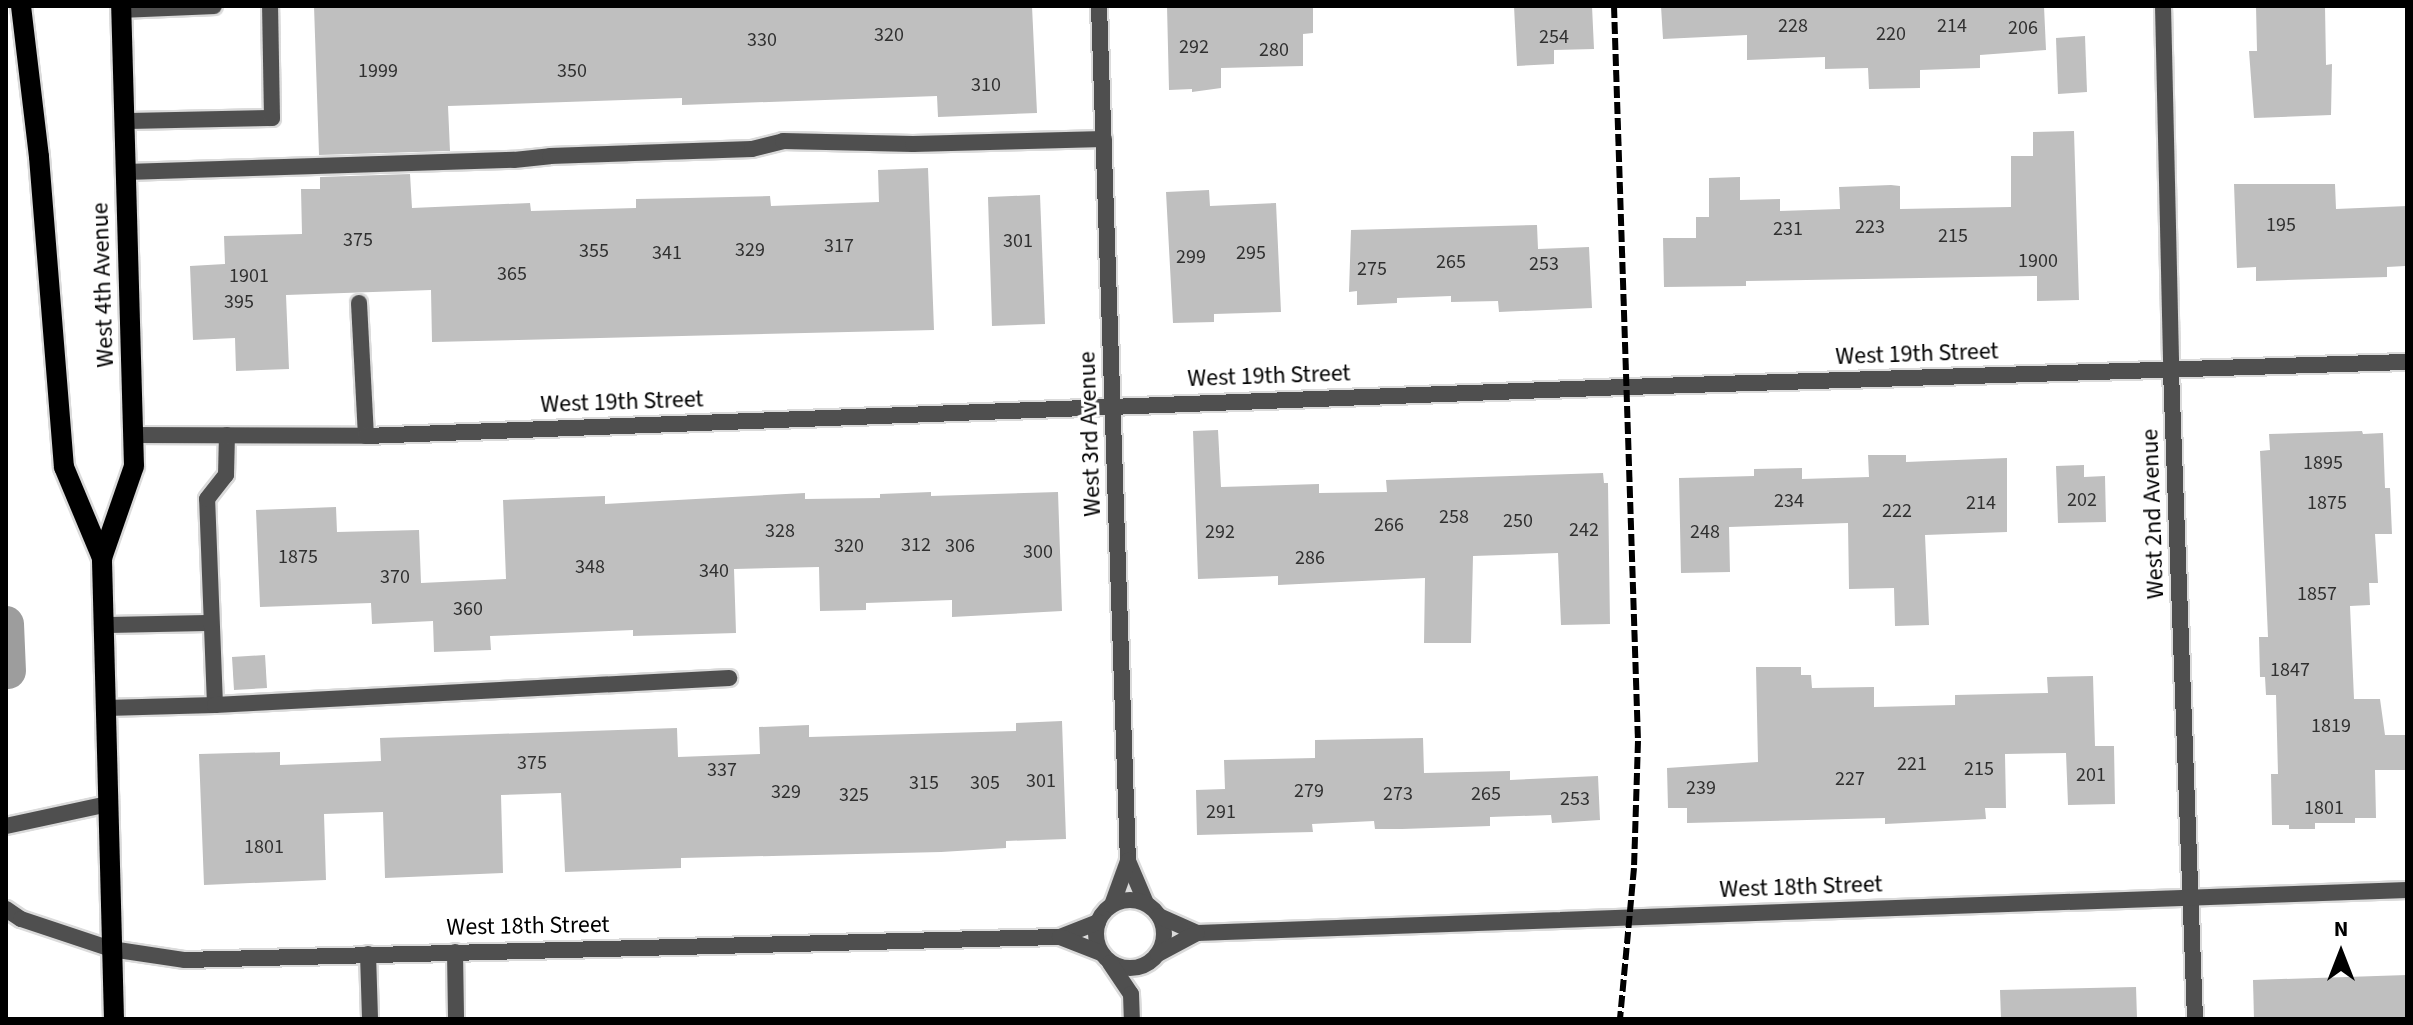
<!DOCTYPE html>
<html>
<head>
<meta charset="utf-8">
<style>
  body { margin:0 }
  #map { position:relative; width:2413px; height:1025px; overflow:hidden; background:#fff; font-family:"Source Sans 3",sans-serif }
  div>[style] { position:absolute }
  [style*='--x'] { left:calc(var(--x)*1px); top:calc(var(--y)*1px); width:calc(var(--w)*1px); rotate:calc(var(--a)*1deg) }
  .canal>* { height:36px; margin:-18px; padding:0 18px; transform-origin:18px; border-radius:18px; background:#9d9d9d }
  .building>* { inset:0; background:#bfbfbf }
  .roads { filter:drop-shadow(2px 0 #dbdbdb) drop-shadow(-2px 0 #dbdbdb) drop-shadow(0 2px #dbdbdb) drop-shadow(0 -2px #dbdbdb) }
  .lane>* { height:16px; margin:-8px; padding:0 8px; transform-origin:8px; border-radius:8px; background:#4f4f4f }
  .street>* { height:16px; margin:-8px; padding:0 8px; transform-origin:8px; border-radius:8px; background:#4f4f4f }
  .street>.ring { margin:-8px; padding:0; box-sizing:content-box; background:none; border:16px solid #4f4f4f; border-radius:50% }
  .primary>* { height:20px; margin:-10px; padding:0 10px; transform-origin:10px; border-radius:10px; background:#000 }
  .rail>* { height:6px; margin-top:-3px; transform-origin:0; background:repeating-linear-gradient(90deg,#000 0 12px,transparent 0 16px) }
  span { translate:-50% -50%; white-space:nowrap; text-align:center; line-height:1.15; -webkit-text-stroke:6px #fff; paint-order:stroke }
  .number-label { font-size:20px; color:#303030 }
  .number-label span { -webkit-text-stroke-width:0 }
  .street-label { font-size:24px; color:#000 }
  .frame { position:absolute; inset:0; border:8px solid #000; pointer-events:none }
  .north { position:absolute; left:2301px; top:913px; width:80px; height:80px; -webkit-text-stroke:6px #fff; paint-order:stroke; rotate:0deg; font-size:22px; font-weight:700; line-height:32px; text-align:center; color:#000 }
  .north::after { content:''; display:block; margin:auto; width:28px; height:36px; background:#000; clip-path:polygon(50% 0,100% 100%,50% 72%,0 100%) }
</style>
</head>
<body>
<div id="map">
  <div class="canal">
    <i style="--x:6;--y:624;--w:47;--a:87.6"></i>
  </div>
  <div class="building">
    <i style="clip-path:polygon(314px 6px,1032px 6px,1037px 113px,938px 117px,937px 96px,682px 105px,682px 98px,448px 106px,450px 151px,319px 155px)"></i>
    <i style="clip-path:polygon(1167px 6px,1313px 6px,1313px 33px,1303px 34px,1303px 66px,1221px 68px,1221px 88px,1192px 92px,1192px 89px,1169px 90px)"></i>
    <i style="clip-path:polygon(1514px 6px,1592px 6px,1594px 49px,1554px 50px,1554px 64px,1517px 66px)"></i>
    <i style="clip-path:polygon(1661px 6px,2044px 6px,2046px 50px,1980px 55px,1980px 68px,1920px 70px,1920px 88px,1869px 89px,1868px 68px,1825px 69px,1825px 57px,1747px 60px,1747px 35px,1663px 39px)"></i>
    <i style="clip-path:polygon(2256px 6px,2325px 6px,2326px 65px,2332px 64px,2331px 115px,2254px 118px,2249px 51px,2257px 51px)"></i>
    <i style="clip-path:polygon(2085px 36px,2087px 92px,2058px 94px,2056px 38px)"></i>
    <i style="clip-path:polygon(2074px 131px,2079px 300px,2037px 301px,2037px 276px,1746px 281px,1746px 286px,1664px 287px,1663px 238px,1696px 238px,1696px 217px,1709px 217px,1709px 178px,1740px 177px,1740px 200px,1780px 199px,1780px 211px,1840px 209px,1839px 187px,1891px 185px,1900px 186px,1900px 209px,2011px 207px,2011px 156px,2033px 156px,2033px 132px)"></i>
    <i style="clip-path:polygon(928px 168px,934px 330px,432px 342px,431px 290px,286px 295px,289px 369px,236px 371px,235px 338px,193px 340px,190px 266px,225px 264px,224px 236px,302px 234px,301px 189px,320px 189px,320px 177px,410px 174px,412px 208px,530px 203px,531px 211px,636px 208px,636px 199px,688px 198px,770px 196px,771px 206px,879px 202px,878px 170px)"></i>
    <i style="clip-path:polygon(2234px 184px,2335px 184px,2336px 209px,2407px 206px,2405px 266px,2387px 267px,2387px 277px,2256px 281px,2256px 267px,2237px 268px)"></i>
    <i style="clip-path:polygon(1209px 190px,1210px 206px,1276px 203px,1281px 312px,1214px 314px,1214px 322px,1173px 323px,1166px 192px)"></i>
    <i style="clip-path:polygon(1040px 195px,1045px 324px,992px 326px,988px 197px)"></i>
    <i style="clip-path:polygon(1537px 225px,1538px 249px,1589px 247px,1592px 308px,1499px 312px,1498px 301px,1451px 302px,1451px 296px,1397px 298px,1397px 303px,1357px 305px,1357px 291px,1349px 292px,1351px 230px)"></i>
    <i style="clip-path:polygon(1218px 430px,1221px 487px,1319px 484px,1319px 493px,1387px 492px,1386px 480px,1603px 473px,1604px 483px,1608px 483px,1610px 624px,1561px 625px,1558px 553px,1473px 556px,1471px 643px,1424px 643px,1425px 578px,1278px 585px,1278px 576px,1198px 579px,1193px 431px)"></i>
    <i style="clip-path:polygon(2362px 431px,2363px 434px,2383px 433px,2385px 488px,2390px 488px,2392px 534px,2375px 534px,2378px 583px,2369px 583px,2370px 605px,2350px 606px,2354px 699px,2380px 699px,2385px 735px,2407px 735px,2407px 770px,2375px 770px,2376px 818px,2355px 818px,2355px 823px,2315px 823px,2315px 829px,2289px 829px,2289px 825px,2272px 825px,2271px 774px,2278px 774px,2276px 695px,2266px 695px,2265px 677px,2260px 677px,2259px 637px,2268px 637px,2260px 451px,2270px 450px,2269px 434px)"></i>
    <i style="clip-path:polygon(1868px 455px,1906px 455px,1906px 462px,2007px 458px,2007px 532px,1925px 535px,1929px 625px,1895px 626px,1894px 588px,1849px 589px,1848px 523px,1729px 527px,1730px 572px,1681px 573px,1679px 478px,1754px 476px,1754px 469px,1802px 468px,1802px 479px,1869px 477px)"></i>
    <i style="clip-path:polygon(2084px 465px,2084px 477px,2105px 476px,2106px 522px,2058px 523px,2056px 466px)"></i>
    <i style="clip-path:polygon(931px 492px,931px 496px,1058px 492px,1062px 611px,952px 617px,952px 600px,866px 603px,866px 610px,820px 611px,819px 567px,734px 569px,736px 633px,633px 636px,633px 630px,490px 636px,491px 650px,434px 652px,433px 621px,372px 624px,371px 603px,260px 607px,256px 510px,336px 507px,337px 532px,419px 530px,421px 583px,506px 579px,503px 500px,605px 496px,605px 504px,805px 493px,805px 499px,880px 498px,880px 494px)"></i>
    <i style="clip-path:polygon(265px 655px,267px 688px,234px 690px,232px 657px)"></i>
    <i style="clip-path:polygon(1756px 667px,1801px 667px,1801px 675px,1811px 675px,1812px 688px,1874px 687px,1874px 707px,1955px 705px,1955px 695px,2048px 693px,2047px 677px,2093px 676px,2095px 746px,2114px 746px,2115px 804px,2068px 805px,2066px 753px,2005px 754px,2006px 808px,1985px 808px,1986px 819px,1885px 824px,1885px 818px,1687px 823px,1687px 808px,1668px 808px,1667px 768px,1758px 762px)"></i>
    <i style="clip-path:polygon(1062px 721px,1066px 839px,1006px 841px,1006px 848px,941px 852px,681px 858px,681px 868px,565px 872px,561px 793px,501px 795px,503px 873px,385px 878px,383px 812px,324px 814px,326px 880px,204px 885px,199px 754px,280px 752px,280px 765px,381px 761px,380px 738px,677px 728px,678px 757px,760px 754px,759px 727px,809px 725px,809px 737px,1016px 731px,1016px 723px)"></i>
    <i style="clip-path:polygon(1423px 738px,1424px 773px,1510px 771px,1510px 780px,1598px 776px,1600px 820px,1552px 823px,1551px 815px,1490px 817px,1490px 826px,1402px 829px,1375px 829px,1374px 821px,1312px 824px,1313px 832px,1197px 835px,1196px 790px,1225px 789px,1224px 760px,1315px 758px,1315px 740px)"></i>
    <i style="clip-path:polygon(2407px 975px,2407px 1019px,2254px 1019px,2253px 980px)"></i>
    <i style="clip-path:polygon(2136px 987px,2137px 1019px,2001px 1019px,2000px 990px)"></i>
  </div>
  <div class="roads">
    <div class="lane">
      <i style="--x:122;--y:10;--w:92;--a:-2.5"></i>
      <i style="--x:125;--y:121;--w:147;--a:-1.2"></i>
      <i style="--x:272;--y:118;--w:112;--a:-91"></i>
      <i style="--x:126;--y:172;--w:388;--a:-1.8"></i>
      <i style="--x:514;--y:160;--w:36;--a:-6"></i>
      <i style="--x:550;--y:156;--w:202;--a:-2"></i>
      <i style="--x:752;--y:149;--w:32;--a:-14"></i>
      <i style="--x:783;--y:141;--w:130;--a:1.3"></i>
      <i style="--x:913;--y:144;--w:191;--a:-1.5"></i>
      <i style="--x:359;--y:303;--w:133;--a:87"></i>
      <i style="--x:104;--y:625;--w:107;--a:-1.1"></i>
      <i style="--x:215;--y:705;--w:206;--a:-92.2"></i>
      <i style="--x:207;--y:499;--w:31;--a:-52"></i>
      <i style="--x:226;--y:475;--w:40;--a:-88.6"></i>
      <i style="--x:106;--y:708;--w:109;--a:-1.6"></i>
      <i style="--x:215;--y:705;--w:515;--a:-3.01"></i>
      <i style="--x:455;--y:952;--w:67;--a:89.1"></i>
      <i style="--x:368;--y:954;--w:65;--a:88.2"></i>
    </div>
    <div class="street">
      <i style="--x:1099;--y:6;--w:855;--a:88.06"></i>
      <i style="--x:1128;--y:861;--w:46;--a:66.8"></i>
      <i style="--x:2163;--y:6;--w:365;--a:88.7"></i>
      <i style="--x:2171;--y:371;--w:648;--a:87.88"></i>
      <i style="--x:134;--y:435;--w:232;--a:0.2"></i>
      <i style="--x:366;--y:436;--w:1262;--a:-2.23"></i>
      <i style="--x:1627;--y:387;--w:780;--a:-1.84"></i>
      <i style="--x:6;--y:826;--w:104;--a:-12.2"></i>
      <i class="ring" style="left:1096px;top:900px;width:52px;height:52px"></i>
      <i style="--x:1112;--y:905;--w:47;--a:-70"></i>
      <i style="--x:6;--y:909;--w:18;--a:34"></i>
      <i style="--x:21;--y:919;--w:95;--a:18.4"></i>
      <i style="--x:111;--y:949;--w:75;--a:8.5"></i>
      <i style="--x:185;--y:960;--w:875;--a:-1.51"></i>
      <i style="--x:1060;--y:937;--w:41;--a:-21.5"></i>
      <i style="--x:1159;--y:916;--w:42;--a:24.1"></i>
      <i style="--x:1197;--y:933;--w:1211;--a:-2.04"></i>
      <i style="--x:1060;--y:937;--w:44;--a:21.3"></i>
      <i style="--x:1158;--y:954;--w:44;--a:-28.3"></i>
      <i style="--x:1110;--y:963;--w:37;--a:56"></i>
      <i style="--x:1131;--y:994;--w:25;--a:88"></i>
    </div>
    <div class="primary">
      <i style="--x:21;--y:6;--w:152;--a:83.2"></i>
      <i style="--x:39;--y:157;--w:311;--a:85.4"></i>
      <i style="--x:64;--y:467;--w:99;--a:67.3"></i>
      <i style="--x:114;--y:1019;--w:461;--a:-91.5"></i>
      <i style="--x:102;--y:558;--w:97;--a:-70.8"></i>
      <i style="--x:134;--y:466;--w:460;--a:-91.6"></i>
    </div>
  </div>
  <div class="rail">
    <i style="--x:1614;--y:6;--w:735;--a:88.13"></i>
    <i style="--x:1638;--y:741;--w:127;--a:91.8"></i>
    <i style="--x:1634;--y:868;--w:152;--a:95.3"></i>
  </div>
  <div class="number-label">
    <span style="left:1793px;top:26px">228</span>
    <span style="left:1952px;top:26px">214</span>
    <span style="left:2023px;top:28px">206</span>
    <span style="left:1891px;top:34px">220</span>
    <span style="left:889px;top:35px">320</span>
    <span style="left:1554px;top:37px">254</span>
    <span style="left:762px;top:40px">330</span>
    <span style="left:1194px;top:47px">292</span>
    <span style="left:1274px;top:50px">280</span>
    <span style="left:378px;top:71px">1999</span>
    <span style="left:572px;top:71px">350</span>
    <span style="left:986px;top:85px">310</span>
    <span style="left:2281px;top:225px">195</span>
    <span style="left:1870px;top:227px">223</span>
    <span style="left:1788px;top:229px">231</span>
    <span style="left:1953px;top:236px">215</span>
    <span style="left:358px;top:240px">375</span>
    <span style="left:1018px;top:241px">301</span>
    <span style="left:839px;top:246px">317</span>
    <span style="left:750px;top:250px">329</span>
    <span style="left:594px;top:251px">355</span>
    <span style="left:667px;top:253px">341</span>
    <span style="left:1251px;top:253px">295</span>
    <span style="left:1191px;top:257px">299</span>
    <span style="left:2038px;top:261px">1900</span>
    <span style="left:1451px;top:262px">265</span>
    <span style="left:1544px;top:264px">253</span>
    <span style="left:1372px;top:269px">275</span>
    <span style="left:512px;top:274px">365</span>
    <span style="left:249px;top:276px">1901</span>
    <span style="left:239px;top:302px">395</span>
    <span style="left:2323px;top:463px">1895</span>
    <span style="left:2082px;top:500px">202</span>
    <span style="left:1789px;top:501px">234</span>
    <span style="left:1981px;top:503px">214</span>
    <span style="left:2327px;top:503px">1875</span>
    <span style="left:1897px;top:511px">222</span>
    <span style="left:1454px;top:517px">258</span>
    <span style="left:1518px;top:521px">250</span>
    <span style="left:1389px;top:525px">266</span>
    <span style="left:1584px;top:530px">242</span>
    <span style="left:780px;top:531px">328</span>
    <span style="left:1220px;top:532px">292</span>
    <span style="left:1705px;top:532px">248</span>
    <span style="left:916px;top:545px">312</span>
    <span style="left:849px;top:546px">320</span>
    <span style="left:960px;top:546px">306</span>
    <span style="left:1038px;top:552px">300</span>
    <span style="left:298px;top:557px">1875</span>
    <span style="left:1310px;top:558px">286</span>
    <span style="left:590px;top:567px">348</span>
    <span style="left:714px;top:571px">340</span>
    <span style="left:395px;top:577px">370</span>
    <span style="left:2317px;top:594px">1857</span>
    <span style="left:468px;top:609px">360</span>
    <span style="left:2290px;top:670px">1847</span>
    <span style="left:2331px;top:726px">1819</span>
    <span style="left:532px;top:763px">375</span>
    <span style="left:1912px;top:764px">221</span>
    <span style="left:1979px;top:769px">215</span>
    <span style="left:722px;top:770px">337</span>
    <span style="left:2091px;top:775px">201</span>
    <span style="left:1850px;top:779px">227</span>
    <span style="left:1041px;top:781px">301</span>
    <span style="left:924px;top:783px">315</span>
    <span style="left:985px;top:783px">305</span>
    <span style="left:1701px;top:788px">239</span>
    <span style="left:1309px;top:791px">279</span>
    <span style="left:786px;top:792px">329</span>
    <span style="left:1398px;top:794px">273</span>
    <span style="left:1486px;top:794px">265</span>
    <span style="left:854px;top:795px">325</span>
    <span style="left:1575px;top:799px">253</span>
    <span style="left:2324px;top:808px">1801</span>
    <span style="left:1221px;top:812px">291</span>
    <span style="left:264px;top:847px">1801</span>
  </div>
  <div class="street-label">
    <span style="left:103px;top:285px;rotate:-92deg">West 4th Avenue</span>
    <span style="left:1917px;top:354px;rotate:-2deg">West 19th Street</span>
    <span style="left:1269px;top:376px;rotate:-2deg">West 19th Street</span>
    <span style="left:622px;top:402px;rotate:-2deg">West 19th Street</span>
    <span style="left:1090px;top:434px;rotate:-92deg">West 3rd Avenue</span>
    <span style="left:2153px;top:514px;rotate:-92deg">West 2nd Avenue</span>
    <span style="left:1801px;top:887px;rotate:-2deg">West 18th Street</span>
    <span style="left:528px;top:926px;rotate:-1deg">West 18th Street</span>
  </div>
  <div class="frame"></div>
  <div class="north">N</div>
</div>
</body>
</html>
